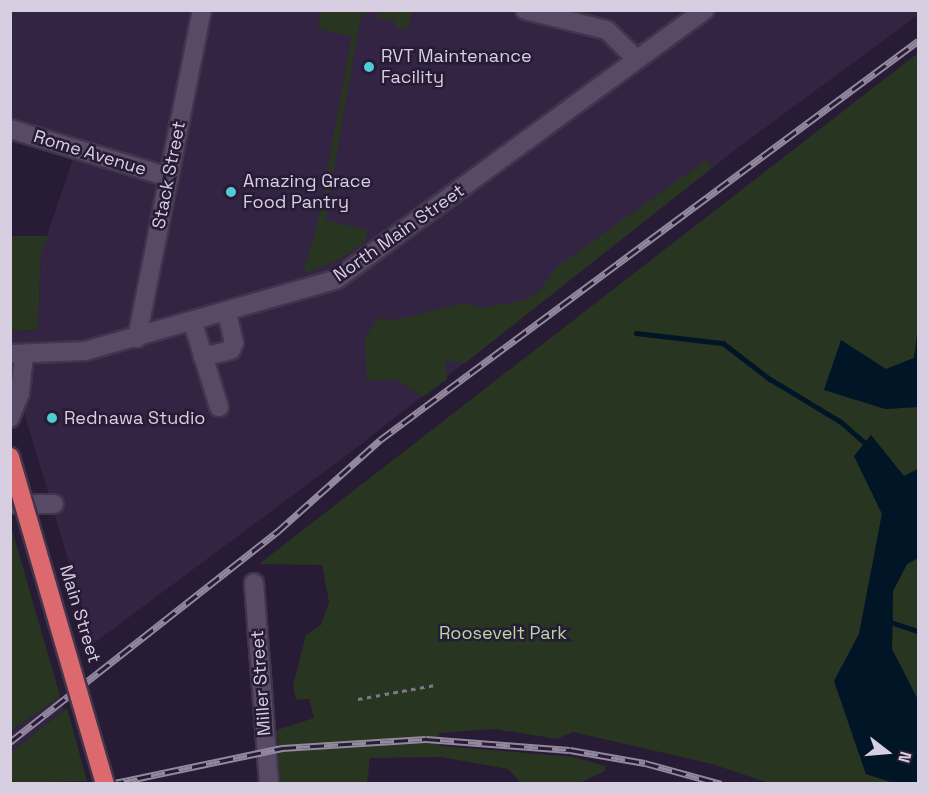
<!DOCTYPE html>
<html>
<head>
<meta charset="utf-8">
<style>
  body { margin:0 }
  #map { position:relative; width:929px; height:794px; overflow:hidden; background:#281b35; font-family:"Space Grotesk",sans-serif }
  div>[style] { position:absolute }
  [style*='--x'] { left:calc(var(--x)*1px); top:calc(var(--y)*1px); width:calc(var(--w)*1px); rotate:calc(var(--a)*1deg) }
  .built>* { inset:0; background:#322442 }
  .green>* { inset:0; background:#283521 }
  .water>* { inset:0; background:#001525 }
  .stream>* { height:4.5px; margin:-2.25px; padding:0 2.25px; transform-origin:2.25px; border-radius:2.25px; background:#001525 }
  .path>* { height:3px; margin-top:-1.5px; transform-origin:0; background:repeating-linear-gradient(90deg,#80768c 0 4.5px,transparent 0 9px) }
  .roads { filter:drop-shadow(2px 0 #40354b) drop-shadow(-2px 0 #40354b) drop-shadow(0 2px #40354b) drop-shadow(0 -2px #40354b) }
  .minor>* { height:18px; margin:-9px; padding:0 9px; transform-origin:9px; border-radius:9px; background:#584a67 }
  .rail>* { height:7px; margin-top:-3.5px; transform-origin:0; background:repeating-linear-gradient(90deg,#281b35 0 14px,#93899e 0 28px); box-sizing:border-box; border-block:2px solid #93899e }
  .bridges { filter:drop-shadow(2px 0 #40354b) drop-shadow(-2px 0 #40354b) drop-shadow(0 2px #40354b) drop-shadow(0 -2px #40354b) }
  .highway-bridge>* { height:18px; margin:-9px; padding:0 9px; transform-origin:9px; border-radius:9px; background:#db696d }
  .dots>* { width:16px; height:16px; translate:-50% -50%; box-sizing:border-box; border:3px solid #281b35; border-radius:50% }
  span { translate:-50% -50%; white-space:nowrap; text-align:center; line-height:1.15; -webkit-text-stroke:5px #281b35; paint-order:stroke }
  .poi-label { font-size:18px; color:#d7cfe1 }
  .left { translate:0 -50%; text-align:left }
  .street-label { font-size:18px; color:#d7cfe1 }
  .park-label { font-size:18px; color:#b4dba0 }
  .frame { position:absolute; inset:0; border:12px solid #d7cfe1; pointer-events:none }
  .north { position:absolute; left:857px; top:722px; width:60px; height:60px; -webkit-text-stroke:4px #281b35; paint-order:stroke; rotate:106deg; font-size:16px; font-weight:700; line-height:24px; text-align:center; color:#d7cfe1 }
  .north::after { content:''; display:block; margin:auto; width:21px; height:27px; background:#d7cfe1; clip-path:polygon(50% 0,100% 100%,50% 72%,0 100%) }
</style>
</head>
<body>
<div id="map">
  <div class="built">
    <i style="clip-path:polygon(11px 11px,918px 11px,918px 15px,739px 147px,360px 445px,93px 644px,11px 368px,10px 331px,38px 330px,41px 253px,79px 141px,11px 120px)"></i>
    <i style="clip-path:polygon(60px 696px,64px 710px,11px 752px,11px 731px)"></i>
  </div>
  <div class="green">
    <i style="clip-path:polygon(321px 11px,367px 11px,366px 16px,361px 15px,325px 220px,368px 230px,365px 242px,340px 259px,307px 273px,304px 268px,316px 230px,352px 36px,323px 30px,318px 25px)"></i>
    <i style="clip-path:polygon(379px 11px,412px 11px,408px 29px,395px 28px,395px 21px,377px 18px)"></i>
    <i style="clip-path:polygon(918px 53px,918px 328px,914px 358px,886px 369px,885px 409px,918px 407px,918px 469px,904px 476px,854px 456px,882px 513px,859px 634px,834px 681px,866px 774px,894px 783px,769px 783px,712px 764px,573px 732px,557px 739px,495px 729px,439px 733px,440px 746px,573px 757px,606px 766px,605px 771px,579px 783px,521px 783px,508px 769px,441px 757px,370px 758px,367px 783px,280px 783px,277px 730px,314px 718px,309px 699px,296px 700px,293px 685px,306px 635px,321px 625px,329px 602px,322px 565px,259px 564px)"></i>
    <i style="clip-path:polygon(706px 160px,713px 167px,464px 364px,445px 360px,447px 379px,423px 397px,394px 379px,367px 381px,365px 338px,378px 318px,395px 320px,466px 303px,482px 308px,525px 300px,538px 292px,558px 266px)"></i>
    <i style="clip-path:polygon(10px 236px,49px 236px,41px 253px,38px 330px,11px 331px)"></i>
    <i style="clip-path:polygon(11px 526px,60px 696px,11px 731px,10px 526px)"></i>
    <i style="clip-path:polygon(918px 558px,918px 700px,892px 649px,893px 591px,907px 564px)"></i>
    <i style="clip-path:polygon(67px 708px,87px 781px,11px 783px,11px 752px)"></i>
  </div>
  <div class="water">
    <i style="clip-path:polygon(918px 328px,918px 407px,885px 409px,824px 390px,841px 340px,886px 369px,914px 358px)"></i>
    <i style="clip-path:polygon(871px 435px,904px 476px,918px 469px,918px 558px,907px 564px,893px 591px,892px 649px,918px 700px,918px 783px,894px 783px,866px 774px,834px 681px,859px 634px,882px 514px,854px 456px)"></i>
  </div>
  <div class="stream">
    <i style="--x:636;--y:333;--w:88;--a:6.6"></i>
    <i style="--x:723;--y:343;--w:59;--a:37.5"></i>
    <i style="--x:770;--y:379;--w:83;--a:31.2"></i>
    <i style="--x:841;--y:422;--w:35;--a:41"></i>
    <i style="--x:887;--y:621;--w:33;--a:18"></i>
  </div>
  <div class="path">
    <i style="--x:358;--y:699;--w:78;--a:-10.3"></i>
  </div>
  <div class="roads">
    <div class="minor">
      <i style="--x:525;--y:10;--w:84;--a:13.7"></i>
      <i style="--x:607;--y:30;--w:42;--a:45"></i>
      <i style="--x:10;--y:129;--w:166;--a:16.8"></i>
      <i style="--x:193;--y:323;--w:88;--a:72.8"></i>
      <i style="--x:137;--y:338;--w:334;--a:-78.8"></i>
      <i style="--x:10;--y:354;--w:75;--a:-2.3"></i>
      <i style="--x:85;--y:351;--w:262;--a:-15.9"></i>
      <i style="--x:337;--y:279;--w:456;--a:-36.2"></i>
      <i style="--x:203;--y:357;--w:29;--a:-14"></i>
      <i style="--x:231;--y:350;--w:8;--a:-67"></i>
      <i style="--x:234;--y:343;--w:31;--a:-103"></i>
      <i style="--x:10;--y:418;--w:27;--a:-68"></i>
      <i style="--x:20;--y:393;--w:39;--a:-84"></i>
      <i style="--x:10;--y:504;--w:44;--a:0"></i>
      <i style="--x:254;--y:583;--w:202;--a:85.7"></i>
    </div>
  </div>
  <div class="rail">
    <i style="--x:10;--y:742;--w:340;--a:-38.2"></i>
    <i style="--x:277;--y:532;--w:138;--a:-41.8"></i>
    <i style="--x:380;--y:440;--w:670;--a:-36.56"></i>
    <i style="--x:110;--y:784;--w:176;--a:-11.8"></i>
    <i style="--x:282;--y:748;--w:144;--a:-3.6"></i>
    <i style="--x:426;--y:739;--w:144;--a:4.4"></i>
    <i style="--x:570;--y:750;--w:76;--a:9.8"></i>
    <i style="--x:645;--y:763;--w:79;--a:15.4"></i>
  </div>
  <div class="bridges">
    <div class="highway-bridge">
      <i style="--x:10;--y:457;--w:341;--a:73.8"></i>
    </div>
  </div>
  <div class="dots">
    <i style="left:369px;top:67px;background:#51ccd4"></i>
    <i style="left:231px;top:192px;background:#51ccd4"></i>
    <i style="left:52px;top:418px;background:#51ccd4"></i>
  </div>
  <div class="poi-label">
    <span class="left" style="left:381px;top:67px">RVT Maintenance<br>Facility</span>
    <span class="left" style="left:243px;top:192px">Amazing Grace<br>Food Pantry</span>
    <span class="left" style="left:64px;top:418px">Rednawa Studio</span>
  </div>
  <div class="street-label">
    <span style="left:90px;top:153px;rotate:17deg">Rome Avenue</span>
    <span style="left:169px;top:175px;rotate:-79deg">Stack Street</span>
    <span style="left:399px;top:233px;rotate:-35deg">North Main Street</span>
    <span style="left:80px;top:614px;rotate:73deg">Main Street</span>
    <span style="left:261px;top:683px;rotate:-94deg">Miller Street</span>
  </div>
  <div class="park-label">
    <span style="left:503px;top:633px">Roosevelt Park</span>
  </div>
  <div class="frame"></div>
  <div class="north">N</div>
</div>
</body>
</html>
